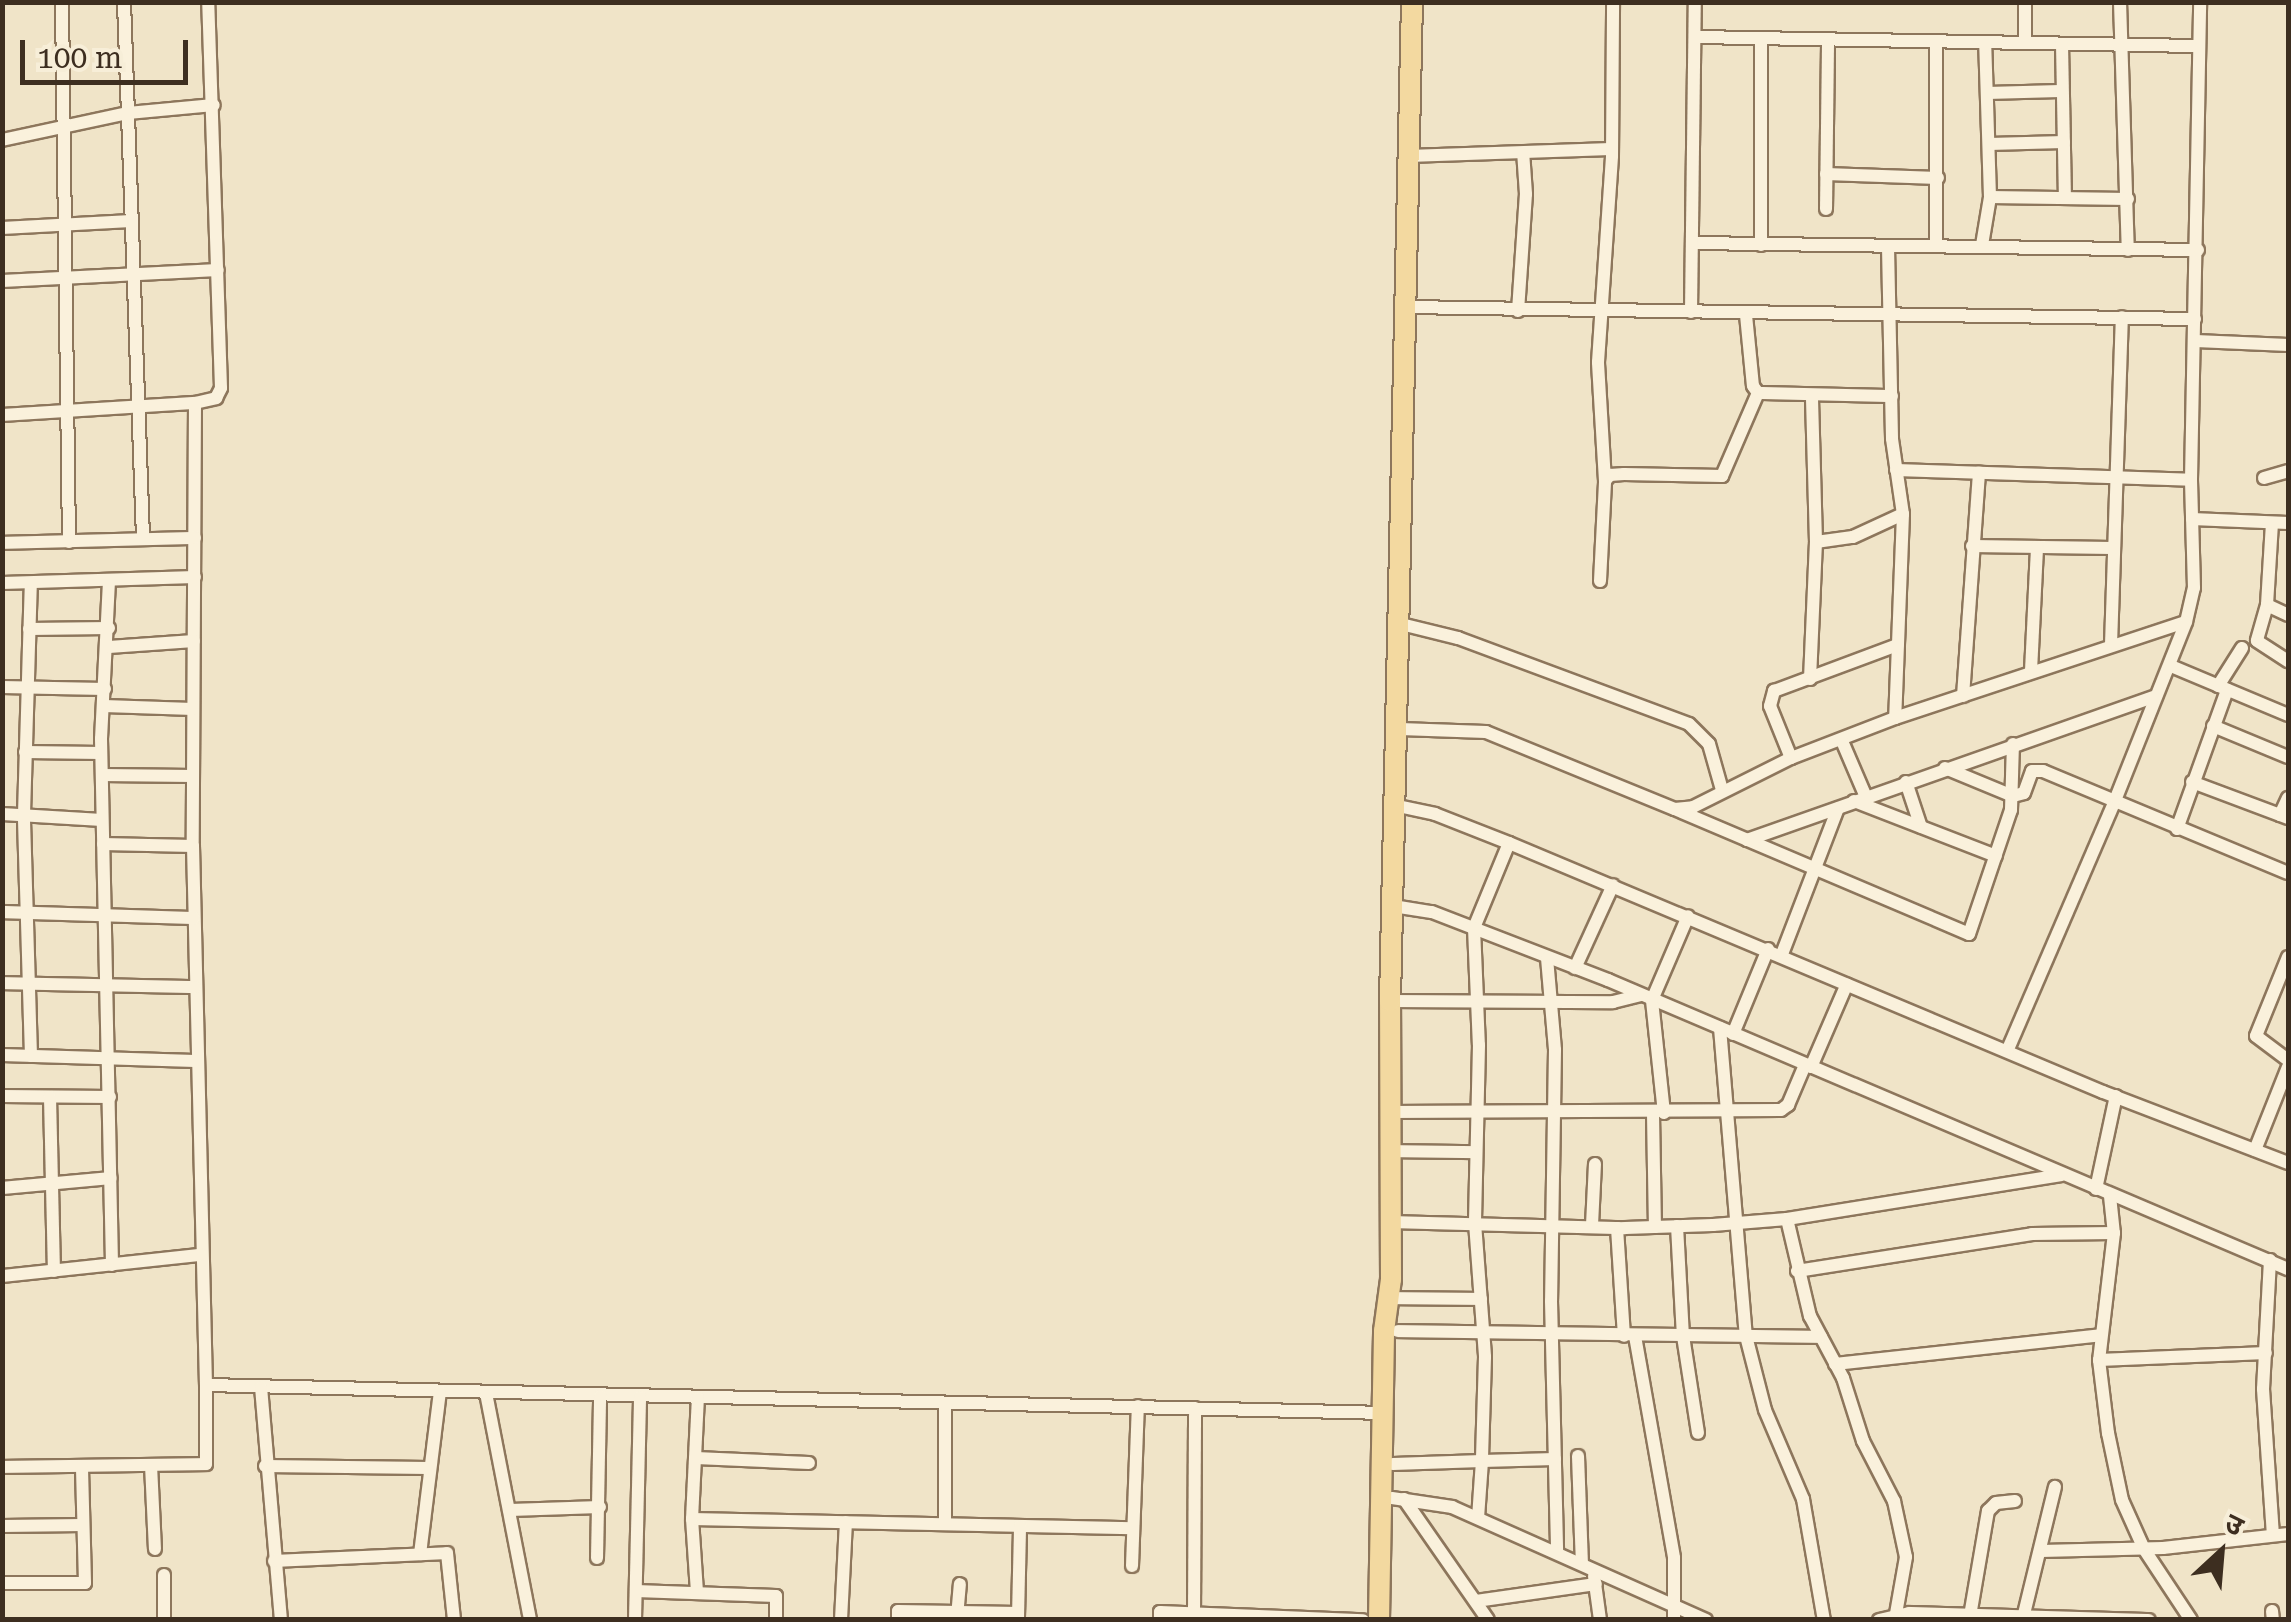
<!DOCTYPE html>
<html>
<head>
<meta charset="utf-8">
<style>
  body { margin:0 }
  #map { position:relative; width:2291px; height:1622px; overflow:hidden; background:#f0e4c8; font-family:"Roboto Serif","Noto Sans Devanagari",serif }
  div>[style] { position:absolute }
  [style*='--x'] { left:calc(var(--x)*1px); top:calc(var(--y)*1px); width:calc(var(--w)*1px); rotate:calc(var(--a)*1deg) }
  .roads { filter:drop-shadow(2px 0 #8d765c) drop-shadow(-2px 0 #8d765c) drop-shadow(0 2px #8d765c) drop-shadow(0 -2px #8d765c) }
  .minor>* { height:12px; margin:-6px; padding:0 6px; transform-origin:6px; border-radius:6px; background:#faf1dc }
  .primary>* { height:20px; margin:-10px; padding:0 10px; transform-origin:10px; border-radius:10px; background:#f3d9a0 }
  span { translate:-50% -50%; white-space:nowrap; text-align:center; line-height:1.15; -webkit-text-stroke:8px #f7eed8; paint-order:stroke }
  .frame { position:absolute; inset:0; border:5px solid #3d2e20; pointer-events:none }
  .north { position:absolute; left:2171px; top:1502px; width:100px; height:100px; -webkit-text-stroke:8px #f7eed8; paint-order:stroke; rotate:26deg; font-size:28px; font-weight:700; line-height:40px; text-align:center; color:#3d2e20 }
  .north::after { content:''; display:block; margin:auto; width:35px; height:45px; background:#3d2e20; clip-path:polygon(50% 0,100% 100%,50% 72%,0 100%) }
  .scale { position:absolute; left:20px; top:40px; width:168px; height:45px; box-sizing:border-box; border:5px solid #3d2e20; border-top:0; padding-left:12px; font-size:30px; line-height:35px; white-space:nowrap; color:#3d2e20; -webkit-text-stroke:8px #f7eed8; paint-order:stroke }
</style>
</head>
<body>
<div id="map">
  <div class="roads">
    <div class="minor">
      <i style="--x:62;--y:2;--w:540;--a:89.26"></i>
      <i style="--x:124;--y:2;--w:537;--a:87.97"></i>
      <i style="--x:2025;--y:2;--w:41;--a:90"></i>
      <i style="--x:2120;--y:2;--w:248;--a:88.2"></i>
      <i style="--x:1696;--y:37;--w:503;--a:1.03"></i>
      <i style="--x:1761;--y:41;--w:204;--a:90"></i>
      <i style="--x:2062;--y:44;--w:152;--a:88.9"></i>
      <i style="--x:1987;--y:93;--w:73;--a:-1.6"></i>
      <i style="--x:2;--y:140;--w:129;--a:-12.1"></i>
      <i style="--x:128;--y:113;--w:86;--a:-5.3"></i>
      <i style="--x:1989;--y:144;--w:75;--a:-1.5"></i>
      <i style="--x:1407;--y:156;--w:205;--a:-2"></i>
      <i style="--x:1826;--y:174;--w:112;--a:2"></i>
      <i style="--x:1990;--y:197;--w:138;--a:0.8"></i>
      <i style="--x:1826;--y:209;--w:167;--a:-89.3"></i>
      <i style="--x:2;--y:228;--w:129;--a:-3.1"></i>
      <i style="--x:1692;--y:243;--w:506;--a:0.79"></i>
      <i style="--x:1982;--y:245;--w:49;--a:-80.5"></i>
      <i style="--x:1990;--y:197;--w:155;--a:-91.8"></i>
      <i style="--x:1936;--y:246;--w:204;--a:-90"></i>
      <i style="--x:1888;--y:247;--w:192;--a:88.8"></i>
      <i style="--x:1892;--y:439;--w:76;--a:81.7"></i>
      <i style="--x:1903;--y:514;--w:204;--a:92.2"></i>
      <i style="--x:2;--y:281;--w:216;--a:-2.9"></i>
      <i style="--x:1405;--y:307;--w:790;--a:0.87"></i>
      <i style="--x:1518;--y:311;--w:117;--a:-86.1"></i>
      <i style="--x:1526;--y:194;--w:39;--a:-94"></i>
      <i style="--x:1691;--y:312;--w:310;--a:-89.3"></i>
      <i style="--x:1746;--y:315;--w:71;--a:84.4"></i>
      <i style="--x:1753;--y:386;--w:9;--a:54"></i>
      <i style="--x:1758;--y:393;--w:134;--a:1.3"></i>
      <i style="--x:2196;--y:341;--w:92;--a:2.5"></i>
      <i style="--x:195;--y:403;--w:22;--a:-13"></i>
      <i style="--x:216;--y:398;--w:11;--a:-63"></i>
      <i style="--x:221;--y:388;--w:386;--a:-91.9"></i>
      <i style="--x:2;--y:415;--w:193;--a:-3.6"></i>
      <i style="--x:195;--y:403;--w:443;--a:90.3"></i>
      <i style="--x:193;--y:846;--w:539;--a:88.62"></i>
      <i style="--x:206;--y:1385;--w:1177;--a:1.36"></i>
      <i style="--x:1896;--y:470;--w:295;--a:1.9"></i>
      <i style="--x:2264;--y:478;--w:25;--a:-16"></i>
      <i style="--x:1605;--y:481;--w:119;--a:-93.4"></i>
      <i style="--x:1598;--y:362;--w:206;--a:-86.1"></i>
      <i style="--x:1612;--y:156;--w:154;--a:-89.6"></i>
      <i style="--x:2192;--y:519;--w:96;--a:2.4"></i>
      <i style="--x:2272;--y:523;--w:82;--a:93.5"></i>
      <i style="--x:2267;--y:605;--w:37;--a:106"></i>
      <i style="--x:2257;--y:641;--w:37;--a:33"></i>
      <i style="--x:1816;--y:542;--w:37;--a:-8"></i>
      <i style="--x:1853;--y:537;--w:55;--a:-24.7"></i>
      <i style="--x:2;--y:543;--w:193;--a:-1.5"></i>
      <i style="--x:1972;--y:546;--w:140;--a:0.8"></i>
      <i style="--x:109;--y:581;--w:158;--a:92.9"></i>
      <i style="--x:101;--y:739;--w:526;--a:88.8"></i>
      <i style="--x:1600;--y:581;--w:100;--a:-87.1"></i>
      <i style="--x:1605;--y:481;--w:8;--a:-50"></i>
      <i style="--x:1610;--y:475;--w:14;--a:-4"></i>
      <i style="--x:1624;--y:474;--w:98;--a:1.2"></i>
      <i style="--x:1722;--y:476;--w:90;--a:-66.6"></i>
      <i style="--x:2;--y:583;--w:193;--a:-1.8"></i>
      <i style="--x:2267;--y:605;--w:23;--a:25"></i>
      <i style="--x:1401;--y:624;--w:59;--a:13.8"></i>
      <i style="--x:1458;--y:638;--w:246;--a:20.4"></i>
      <i style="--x:1689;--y:724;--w:28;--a:45"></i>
      <i style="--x:1709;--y:744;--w:48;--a:74.2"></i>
      <i style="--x:29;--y:629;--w:80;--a:-0.7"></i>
      <i style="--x:2111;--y:645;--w:328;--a:-88.1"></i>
      <i style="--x:109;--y:647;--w:85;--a:-4"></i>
      <i style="--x:2171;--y:666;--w:127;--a:22.7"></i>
      <i style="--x:2031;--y:671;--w:124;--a:-87.2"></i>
      <i style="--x:1810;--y:679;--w:137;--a:-87.5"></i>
      <i style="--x:1816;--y:542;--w:146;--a:-91.6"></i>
      <i style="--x:2218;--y:686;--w:45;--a:-57.7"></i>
      <i style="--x:2;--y:687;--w:103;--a:1.1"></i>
      <i style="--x:1963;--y:696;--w:224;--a:-85.9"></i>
      <i style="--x:104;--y:706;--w:89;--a:1.9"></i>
      <i style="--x:2213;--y:726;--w:81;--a:22.5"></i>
      <i style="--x:1400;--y:729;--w:86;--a:2"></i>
      <i style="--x:1486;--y:732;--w:204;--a:22.2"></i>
      <i style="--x:1675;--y:809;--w:18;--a:-6"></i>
      <i style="--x:1693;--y:807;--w:110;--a:-26.6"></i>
      <i style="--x:1791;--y:758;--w:111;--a:-21"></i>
      <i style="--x:1895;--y:718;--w:306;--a:-18.3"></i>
      <i style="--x:2186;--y:622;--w:35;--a:-77"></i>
      <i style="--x:2194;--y:588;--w:108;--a:-91.6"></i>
      <i style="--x:2191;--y:480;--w:478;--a:-88.9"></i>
      <i style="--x:1842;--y:741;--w:61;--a:66.8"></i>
      <i style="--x:25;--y:752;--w:76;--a:0.8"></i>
      <i style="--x:1791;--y:758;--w:56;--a:-112"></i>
      <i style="--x:1770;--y:706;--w:16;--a:-75"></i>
      <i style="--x:1774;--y:691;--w:132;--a:-20.4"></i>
      <i style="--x:1945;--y:768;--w:74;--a:22.4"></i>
      <i style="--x:2013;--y:796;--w:11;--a:-15"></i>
      <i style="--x:2024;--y:793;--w:23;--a:-70"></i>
      <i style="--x:2032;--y:771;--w:11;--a:0"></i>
      <i style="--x:2043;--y:771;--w:265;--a:22.6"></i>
      <i style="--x:102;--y:775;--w:91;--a:0.6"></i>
      <i style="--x:1906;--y:782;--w:47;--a:71.6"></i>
      <i style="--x:2192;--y:782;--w:103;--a:20.6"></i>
      <i style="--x:1854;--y:801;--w:152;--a:21.2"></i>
      <i style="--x:1398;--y:806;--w:38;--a:12"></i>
      <i style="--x:1435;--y:814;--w:79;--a:21.4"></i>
      <i style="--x:1509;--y:843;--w:644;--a:22.74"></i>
      <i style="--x:2103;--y:1092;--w:198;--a:21"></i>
      <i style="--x:1677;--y:810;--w:317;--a:23"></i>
      <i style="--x:1969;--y:934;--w:131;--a:-71.3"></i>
      <i style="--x:2011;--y:810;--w:66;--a:-88.3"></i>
      <i style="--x:2;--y:814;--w:100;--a:3.4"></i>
      <i style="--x:2280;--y:815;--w:19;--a:-65"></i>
      <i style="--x:2177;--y:829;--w:148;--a:-70.2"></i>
      <i style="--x:1747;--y:840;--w:434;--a:-19.4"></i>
      <i style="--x:1509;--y:843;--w:92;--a:112.4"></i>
      <i style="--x:1474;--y:928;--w:117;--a:87.6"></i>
      <i style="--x:1479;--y:1045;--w:178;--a:91.3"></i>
      <i style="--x:1475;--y:1223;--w:134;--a:85.7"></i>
      <i style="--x:1485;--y:1357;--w:104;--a:91.7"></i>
      <i style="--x:1482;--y:1461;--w:73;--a:-1.6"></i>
      <i style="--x:103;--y:844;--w:90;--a:1.3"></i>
      <i style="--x:1393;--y:906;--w:39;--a:9"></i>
      <i style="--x:1432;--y:912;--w:189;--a:21.1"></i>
      <i style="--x:1608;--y:980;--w:739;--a:23.03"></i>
      <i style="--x:2;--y:912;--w:192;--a:1.8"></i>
      <i style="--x:1782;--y:954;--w:156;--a:-69"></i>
      <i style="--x:2288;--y:957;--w:85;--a:112.1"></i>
      <i style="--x:2256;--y:1036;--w:40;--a:37"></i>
      <i style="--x:1547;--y:958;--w:92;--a:85"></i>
      <i style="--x:1555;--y:1050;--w:251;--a:90.9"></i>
      <i style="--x:1551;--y:1301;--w:250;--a:88.6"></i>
      <i style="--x:1575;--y:968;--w:91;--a:-65.4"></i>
      <i style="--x:2;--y:983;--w:193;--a:1.2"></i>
      <i style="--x:1390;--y:1001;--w:223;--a:0.3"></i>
      <i style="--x:1613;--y:1002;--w:29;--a:-14"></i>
      <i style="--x:1720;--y:1028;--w:309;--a:85.2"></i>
      <i style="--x:1746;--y:1336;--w:76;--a:75.6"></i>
      <i style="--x:1765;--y:1410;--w:97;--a:66.9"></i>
      <i style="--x:1803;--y:1499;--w:123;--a:80.2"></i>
      <i style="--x:1733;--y:1034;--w:92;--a:-67.6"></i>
      <i style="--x:2008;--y:1049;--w:273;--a:-66.7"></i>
      <i style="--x:2116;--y:798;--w:189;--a:-68.3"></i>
      <i style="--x:2;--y:1055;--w:193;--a:1.8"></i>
      <i style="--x:31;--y:1056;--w:242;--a:-91.7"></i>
      <i style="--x:24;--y:814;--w:231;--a:-88.3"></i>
      <i style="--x:1811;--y:1067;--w:90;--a:-66.6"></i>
      <i style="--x:2;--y:1096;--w:108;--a:0.5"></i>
      <i style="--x:50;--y:1097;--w:174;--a:88.7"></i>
      <i style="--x:1390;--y:1112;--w:391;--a:-0.3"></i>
      <i style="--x:1781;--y:1110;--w:9;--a:-36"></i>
      <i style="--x:1788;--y:1105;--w:43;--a:-67"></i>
      <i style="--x:1664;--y:1113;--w:114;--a:-96.1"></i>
      <i style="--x:1652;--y:1000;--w:91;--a:-66.8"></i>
      <i style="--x:1653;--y:1114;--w:113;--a:89"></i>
      <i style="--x:2255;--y:1150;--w:89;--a:-68.3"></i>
      <i style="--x:1389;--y:1151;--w:87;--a:0.7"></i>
      <i style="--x:2;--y:1188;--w:109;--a:-5.2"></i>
      <i style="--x:2096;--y:1189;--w:95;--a:-77.9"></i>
      <i style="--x:2110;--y:1196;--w:37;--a:84"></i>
      <i style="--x:2114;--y:1233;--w:128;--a:96.7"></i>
      <i style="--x:2099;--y:1360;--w:74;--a:83"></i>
      <i style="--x:2108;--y:1433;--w:68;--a:78.2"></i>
      <i style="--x:2122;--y:1500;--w:54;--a:65.8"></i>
      <i style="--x:2144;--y:1549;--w:85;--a:56.5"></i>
      <i style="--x:1787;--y:1219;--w:100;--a:76.7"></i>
      <i style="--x:1810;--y:1316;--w:70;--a:62"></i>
      <i style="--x:1843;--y:1378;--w:66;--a:72.4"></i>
      <i style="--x:1863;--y:1441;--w:68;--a:62.7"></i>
      <i style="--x:1894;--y:1501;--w:57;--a:77.9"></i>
      <i style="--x:1906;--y:1557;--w:58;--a:100"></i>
      <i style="--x:1390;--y:1222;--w:235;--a:1.5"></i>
      <i style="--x:1625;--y:1228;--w:88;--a:-2"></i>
      <i style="--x:1713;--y:1225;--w:74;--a:-4.6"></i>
      <i style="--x:1787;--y:1219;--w:278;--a:-9.1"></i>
      <i style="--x:1592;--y:1225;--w:61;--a:-87.2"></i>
      <i style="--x:1677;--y:1226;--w:110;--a:86.9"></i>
      <i style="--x:1683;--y:1336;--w:98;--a:81.2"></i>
      <i style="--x:1617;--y:1228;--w:108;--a:86.3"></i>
      <i style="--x:2270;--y:1260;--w:129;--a:93.1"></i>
      <i style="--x:2263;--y:1389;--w:146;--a:86.1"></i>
      <i style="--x:1797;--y:1271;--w:238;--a:-8.9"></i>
      <i style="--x:2032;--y:1234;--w:82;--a:-0.7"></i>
      <i style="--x:2;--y:1276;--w:199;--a:-6.1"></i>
      <i style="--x:1386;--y:1298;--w:95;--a:0.6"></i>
      <i style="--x:1398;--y:1331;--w:423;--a:0.8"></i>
      <i style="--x:1635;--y:1336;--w:225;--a:80"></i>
      <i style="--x:1674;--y:1558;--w:62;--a:90"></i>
      <i style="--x:2099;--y:1360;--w:167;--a:-2.4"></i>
      <i style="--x:1835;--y:1364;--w:267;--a:-6.2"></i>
      <i style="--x:261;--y:1387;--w:234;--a:85.1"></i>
      <i style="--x:486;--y:1393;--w:231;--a:79"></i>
      <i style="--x:1578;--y:1456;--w:107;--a:87.9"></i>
      <i style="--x:696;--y:1458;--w:113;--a:2.5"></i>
      <i style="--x:1393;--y:1464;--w:89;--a:-1.9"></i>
      <i style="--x:1482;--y:1461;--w:57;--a:94"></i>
      <i style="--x:151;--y:1465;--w:84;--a:87.3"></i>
      <i style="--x:265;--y:1466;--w:163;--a:0.7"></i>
      <i style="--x:2;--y:1467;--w:204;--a:-0.8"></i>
      <i style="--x:206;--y:1464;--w:79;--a:-90"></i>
      <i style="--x:1392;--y:1498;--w:61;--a:8.5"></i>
      <i style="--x:1452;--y:1507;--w:278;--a:24"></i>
      <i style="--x:1404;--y:1499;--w:147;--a:55.2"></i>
      <i style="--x:510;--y:1510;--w:90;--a:-1.9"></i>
      <i style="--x:692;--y:1519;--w:441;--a:1.2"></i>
      <i style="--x:945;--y:1524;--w:121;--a:-90"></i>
      <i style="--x:2;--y:1526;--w:81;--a:-0.7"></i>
      <i style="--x:2041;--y:1551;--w:122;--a:-1.4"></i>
      <i style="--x:2163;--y:1548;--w:126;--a:-6.4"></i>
      <i style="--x:420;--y:1554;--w:163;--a:-83"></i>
      <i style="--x:597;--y:1558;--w:162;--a:-88.9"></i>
      <i style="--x:274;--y:1561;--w:173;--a:-2.6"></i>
      <i style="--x:447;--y:1553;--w:67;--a:84"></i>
      <i style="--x:1132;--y:1566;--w:160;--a:-87.9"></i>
      <i style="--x:164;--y:1575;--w:45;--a:90"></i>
      <i style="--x:1594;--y:1576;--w:44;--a:82.2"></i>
      <i style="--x:2;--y:1583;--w:83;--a:0"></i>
      <i style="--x:85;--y:1583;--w:117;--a:-91.5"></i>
      <i style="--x:636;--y:1591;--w:140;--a:2"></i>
      <i style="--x:776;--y:1596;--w:24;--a:90"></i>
      <i style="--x:697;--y:1592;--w:73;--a:-93.9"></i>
      <i style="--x:692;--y:1519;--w:121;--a:-87.2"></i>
      <i style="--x:1476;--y:1601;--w:121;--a:-8.1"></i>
      <i style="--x:2272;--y:1611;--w:9;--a:84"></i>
      <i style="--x:1194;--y:1613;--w:205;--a:-89.7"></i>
      <i style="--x:1970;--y:1616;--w:107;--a:-80.3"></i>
      <i style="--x:1988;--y:1511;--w:11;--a:-45"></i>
      <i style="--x:1996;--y:1503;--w:19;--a:-6"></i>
      <i style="--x:957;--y:1617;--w:33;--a:-85"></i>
      <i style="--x:1018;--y:1617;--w:91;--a:-88.7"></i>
      <i style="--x:2023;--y:1618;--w:135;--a:-76.3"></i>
      <i style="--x:635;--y:1620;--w:223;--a:-88.7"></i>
      <i style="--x:841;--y:1620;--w:98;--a:-87.1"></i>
      <i style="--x:898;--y:1620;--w:9;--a:-90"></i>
      <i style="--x:898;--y:1611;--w:120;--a:1"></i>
      <i style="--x:1160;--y:1620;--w:8;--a:-90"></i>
      <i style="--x:1160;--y:1612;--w:203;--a:2.3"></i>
      <i style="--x:1879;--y:1620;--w:31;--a:-13"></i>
      <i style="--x:1909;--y:1613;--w:240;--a:1.7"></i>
    </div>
    <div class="primary">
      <i style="--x:1379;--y:1620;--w:289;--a:-89"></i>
      <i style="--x:1384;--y:1331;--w:52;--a:-82.3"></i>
      <i style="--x:1391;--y:1279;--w:278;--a:-90.2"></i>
      <i style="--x:1390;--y:1001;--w:999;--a:-88.74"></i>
    </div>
  </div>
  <div class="frame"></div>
  <div class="north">उ</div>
  <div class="scale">100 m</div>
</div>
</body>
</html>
